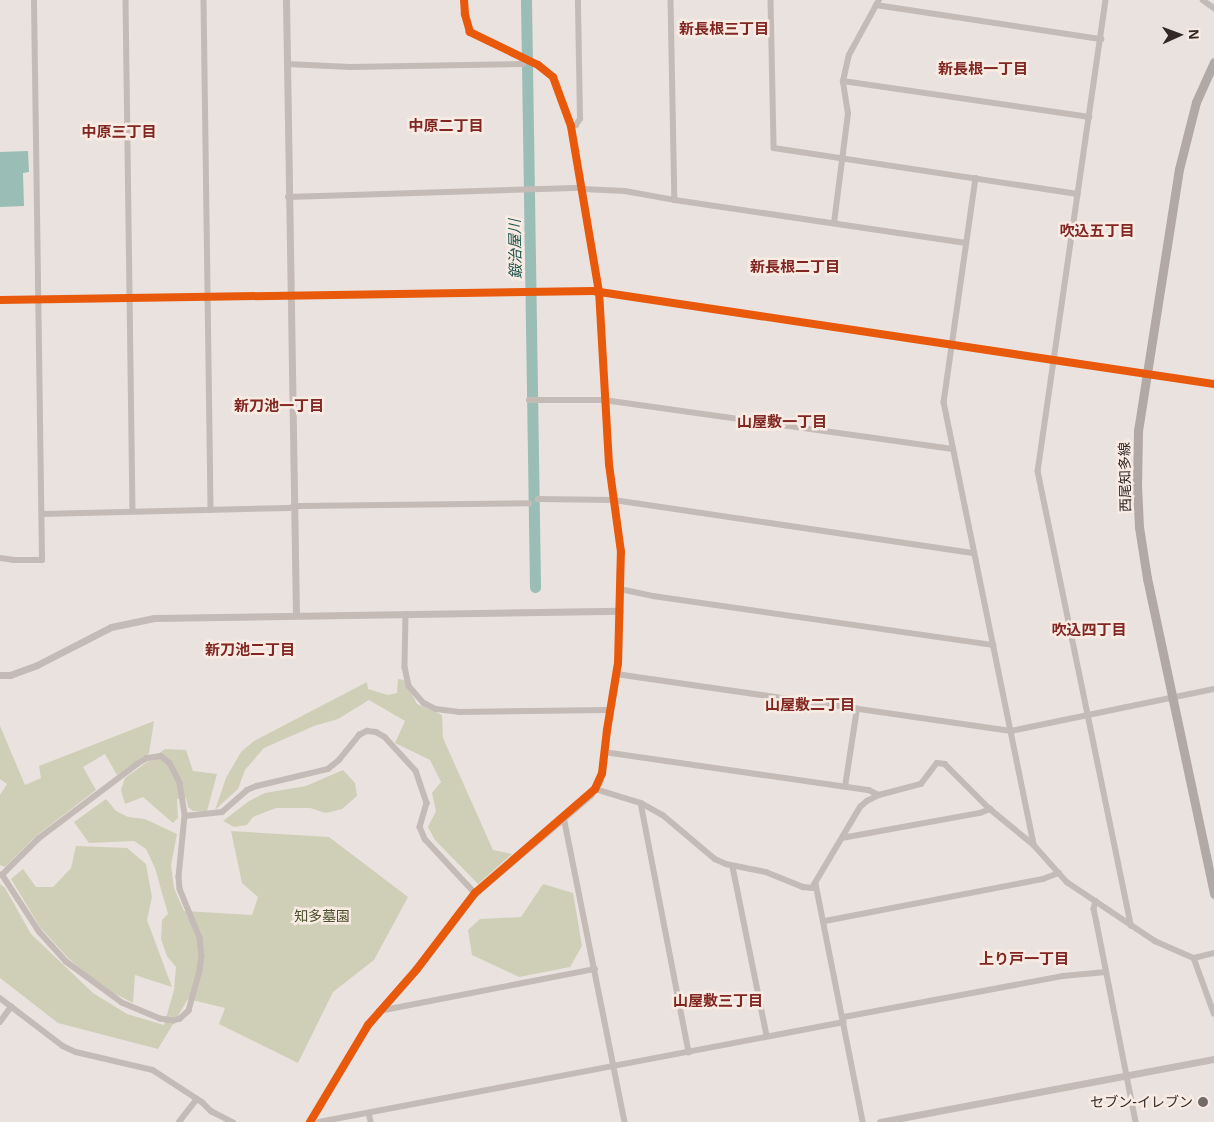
<!DOCTYPE html>
<html>
<head>
<meta charset="utf-8">
<style>
  body { margin:0 }
  #map { position:relative; width:1214px; height:1122px; overflow:hidden; background:#eae2de; font-family:Helvetica,"Noto Sans JP",sans-serif }
  div>[style] { position:absolute }
  [style*='--x'] { left:calc(var(--x)*1px); top:calc(var(--y)*1px); width:calc(var(--w)*1px); rotate:calc(var(--a)*1deg) }
  .green>* { inset:0; background:#cfcfb8 }
  .water>* { inset:0; background:#9abdb6 }
  .river>* { height:11px; margin:-5.5px; padding:0 5.5px; transform-origin:5.5px; border-radius:5.5px; background:#9abdb6 }
  .minor>* { height:5.5px; margin:-2.75px; padding:0 2.75px; transform-origin:2.75px; border-radius:2.75px; background:#c4bbb7 }
  .tertiary>* { height:7px; margin:-3.5px; padding:0 3.5px; transform-origin:3.5px; border-radius:3.5px; background:#c4bbb7 }
  .primary>* { height:9px; margin:-4.5px; padding:0 4.5px; transform-origin:4.5px; border-radius:4.5px; background:#b2a9a7 }
  .cycleway>* { height:8px; margin:-4px; padding:0 4px; transform-origin:4px; border-radius:4px; background:#e8590c }
  .dots>* { width:14px; height:14px; translate:-50% -50%; box-sizing:border-box; border:2px solid #f8ebe4; border-radius:50% }
  span { translate:-50% -50%; white-space:nowrap; text-align:center; line-height:1.15; -webkit-text-stroke:5px #f8ebe4; paint-order:stroke }
  .street-label { font-size:14px; color:#342826 }
  .park-label { font-size:14px; color:#4a512a }
  .poi-label { font-size:14px; color:#342826 }
  .right { translate:-100% -50%; text-align:right }
  .neighbourhood-label { font-size:15px; color:#812621; font-weight:700 }
  .water-label { font-size:15px; color:#1d544d; font-style:italic }
  .north { position:absolute; left:1154px; top:10px; width:50px; height:50px; -webkit-text-stroke:4px #f8ebe4; paint-order:stroke; rotate:88deg; font-size:14px; font-weight:700; line-height:20px; text-align:center; color:#342826 }
  .north::after { content:''; display:block; margin:auto; width:18px; height:22px; background:#342826; clip-path:polygon(50% 0,100% 100%,50% 72%,0 100%) }
</style>
</head>
<body>
<div id="map">
  <div class="green">
    <i style="clip-path:polygon(398px 679px,404px 680px,417px 704px,442px 715px,443px 738px,493px 850px,512px 854px,478px 884px,435px 840px,428px 827px,436px 811px,432px 793px,441px 782px,430px 760px,395px 743px,405px 721px,369px 700px,338px 719px,314px 726px,264px 748px,245px 770px,238px 789px,215px 810px,226px 778px,241px 752px,254px 741px,367px 682px,368px 689px,388px 695px,397px 693px)"></i>
    <i style="clip-path:polygon(154px 721px,149px 753px,117px 775px,105px 754px,83px 767px,96px 790px,36px 836px,5px 867px,0 865px,0 795px,7px 784px,0 779px,0 726px,25px 785px,41px 778px,39px 766px)"></i>
    <i style="clip-path:polygon(165px 749px,186px 750px,193px 771px,217px 774px,207px 811px,193px 811px,188px 807px,186px 798px,177px 799px,178px 818px,173px 823px,143px 797px,125px 804px,121px 790px,125px 778px)"></i>
    <i style="clip-path:polygon(343px 770px,355px 783px,357px 796px,342px 809px,326px 813px,310px 808px,276px 808px,253px 817px,247px 825px,234px 827px,223px 821px,249px 801px,265px 793px,306px 786px)"></i>
    <i style="clip-path:polygon(106px 799px,116px 811px,128px 817px,145px 819px,177px 834px,171px 865px,174px 888px,184px 911px,252px 915px,258px 897px,242px 883px,231px 831px,329px 837px,408px 897px,374px 960px,333px 992px,298px 1063px,219px 1024px,225px 1008px,188px 999px,158px 1049px,58px 1023px,0 978px,0 884px,5px 888px,31px 934px,93px 993px,127px 1014px,164px 1025px,174px 990px,176px 967px,167px 956px,161px 939px,162px 920px,168px 914px,155px 868px,146px 849px,134px 841px,89px 843px,74px 822px)"></i>
    <i style="clip-path:polygon(76px 846px,127px 848px,146px 864px,152px 897px,147px 920px,172px 987px,135px 975px,133px 1003px,102px 987px,68px 958px,40px 927px,11px 879px,23px 869px,36px 887px,53px 887px,71px 868px)"></i>
    <i style="clip-path:polygon(543px 884px,573px 893px,582px 946px,570px 967px,519px 977px,472px 955px,468px 930px,480px 919px,521px 917px)"></i>
  </div>
  <div class="water">
    <i style="clip-path:polygon(28px 151px,29px 172px,23px 173px,24px 206px,0 207px,0 152px)"></i>
  </div>
  <div class="river">
    <i style="--x:526;--y:0;--w:587;--a:89.12"></i>
  </div>
  <div class="minor">
    <i style="--x:126;--y:0;--w:511;--a:89.22"></i>
    <i style="--x:204;--y:0;--w:510;--a:89.21"></i>
    <i style="--x:464;--y:0;--w:14;--a:86"></i>
    <i style="--x:465;--y:14;--w:19;--a:74"></i>
    <i style="--x:470;--y:32;--w:76;--a:25.9"></i>
    <i style="--x:538;--y:65;--w:19;--a:39"></i>
    <i style="--x:553;--y:77;--w:52;--a:69.8"></i>
    <i style="--x:571;--y:126;--w:168;--a:80.4"></i>
    <i style="--x:599;--y:292;--w:172;--a:86.7"></i>
    <i style="--x:609;--y:464;--w:89;--a:82.2"></i>
    <i style="--x:621;--y:552;--w:37;--a:92"></i>
    <i style="--x:620;--y:589;--w:34;--a:12"></i>
    <i style="--x:653;--y:596;--w:344;--a:8.2"></i>
    <i style="--x:671;--y:0;--w:200;--a:88.9"></i>
    <i style="--x:771;--y:0;--w:148;--a:88.8"></i>
    <i style="--x:774;--y:148;--w:307;--a:8.6"></i>
    <i style="--x:1106;--y:0;--w:476;--a:98.2"></i>
    <i style="--x:1038;--y:471;--w:464;--a:78.4"></i>
    <i style="--x:1203;--y:0;--w:14;--a:36"></i>
    <i style="--x:876;--y:5;--w:228;--a:8.6"></i>
    <i style="--x:287;--y:64;--w:63;--a:2.7"></i>
    <i style="--x:350;--y:67;--w:173;--a:-1"></i>
    <i style="--x:523;--y:64;--w:6;--a:-99"></i>
    <i style="--x:843;--y:81;--w:249;--a:8.3"></i>
    <i style="--x:571;--y:126;--w:5;--a:-11"></i>
    <i style="--x:576;--y:125;--w:7;--a:-56"></i>
    <i style="--x:580;--y:119;--w:119;--a:-91"></i>
    <i style="--x:976;--y:178;--w:226;--a:98.1"></i>
    <i style="--x:944;--y:402;--w:452;--a:78.5"></i>
    <i style="--x:582;--y:189;--w:43;--a:2.7"></i>
    <i style="--x:625;--y:191;--w:51;--a:10.2"></i>
    <i style="--x:675;--y:200;--w:294;--a:8.4"></i>
    <i style="--x:288;--y:197;--w:294;--a:-1.8"></i>
    <i style="--x:834;--y:223;--w:110;--a:-82.7"></i>
    <i style="--x:848;--y:114;--w:33;--a:-99"></i>
    <i style="--x:843;--y:81;--w:9;--a:-77"></i>
    <i style="--x:845;--y:72;--w:17;--a:-77"></i>
    <i style="--x:849;--y:55;--w:63;--a:-61.4"></i>
    <i style="--x:0;--y:300;--w:593;--a:-0.87"></i>
    <i style="--x:593;--y:291;--w:628;--a:8.52"></i>
    <i style="--x:529;--y:400;--w:75;--a:0"></i>
    <i style="--x:604;--y:400;--w:352;--a:8"></i>
    <i style="--x:538;--y:499;--w:76;--a:0.8"></i>
    <i style="--x:614;--y:500;--w:364;--a:8.4"></i>
    <i style="--x:42;--y:514;--w:247;--a:-1.4"></i>
    <i style="--x:289;--y:508;--w:10;--a:-11"></i>
    <i style="--x:299;--y:506;--w:230;--a:-0.7"></i>
    <i style="--x:0;--y:558;--w:14;--a:8"></i>
    <i style="--x:14;--y:560;--w:28;--a:0"></i>
    <i style="--x:42;--y:560;--w:560;--a:-90.82"></i>
    <i style="--x:406;--y:614;--w:53;--a:91.1"></i>
    <i style="--x:405;--y:667;--w:19;--a:78"></i>
    <i style="--x:409;--y:686;--w:23;--a:49"></i>
    <i style="--x:424;--y:703;--w:13;--a:27"></i>
    <i style="--x:436;--y:709;--w:23;--a:7"></i>
    <i style="--x:459;--y:712;--w:151;--a:-0.8"></i>
    <i style="--x:616;--y:674;--w:399;--a:8.2"></i>
    <i style="--x:1011;--y:731;--w:207;--a:-11.7"></i>
    <i style="--x:604;--y:752;--w:268;--a:8.2"></i>
    <i style="--x:869;--y:790;--w:11;--a:27"></i>
    <i style="--x:161;--y:756;--w:11;--a:38"></i>
    <i style="--x:170;--y:763;--w:22;--a:63"></i>
    <i style="--x:180;--y:783;--w:33;--a:81"></i>
    <i style="--x:185;--y:816;--w:61;--a:95.6"></i>
    <i style="--x:179;--y:877;--w:12;--a:85"></i>
    <i style="--x:180;--y:889;--w:53;--a:67.8"></i>
    <i style="--x:200;--y:938;--w:18;--a:84"></i>
    <i style="--x:202;--y:956;--w:15;--a:98"></i>
    <i style="--x:200;--y:971;--w:41;--a:105.4"></i>
    <i style="--x:189;--y:1011;--w:12;--a:138"></i>
    <i style="--x:180;--y:1019;--w:6;--a:162"></i>
    <i style="--x:174;--y:1021;--w:14;--a:-172"></i>
    <i style="--x:160;--y:1019;--w:41;--a:-157.2"></i>
    <i style="--x:122;--y:1003;--w:69;--a:-143.8"></i>
    <i style="--x:66;--y:962;--w:40;--a:-132"></i>
    <i style="--x:39;--y:932;--w:68;--a:-123"></i>
    <i style="--x:2;--y:875;--w:51;--a:-45"></i>
    <i style="--x:38;--y:839;--w:124;--a:-37.1"></i>
    <i style="--x:137;--y:764;--w:12;--a:-31"></i>
    <i style="--x:147;--y:758;--w:14;--a:-8"></i>
    <i style="--x:845;--y:787;--w:79;--a:-81.3"></i>
    <i style="--x:595;--y:789;--w:48;--a:16.9"></i>
    <i style="--x:641;--y:803;--w:25;--a:29"></i>
    <i style="--x:663;--y:815;--w:68;--a:40.2"></i>
    <i style="--x:715;--y:859;--w:12;--a:24"></i>
    <i style="--x:726;--y:864;--w:41;--a:11.3"></i>
    <i style="--x:766;--y:872;--w:40;--a:22"></i>
    <i style="--x:803;--y:887;--w:9;--a:6"></i>
    <i style="--x:812;--y:888;--w:94;--a:-59.3"></i>
    <i style="--x:860;--y:807;--w:9;--a:-41"></i>
    <i style="--x:867;--y:801;--w:13;--a:-27"></i>
    <i style="--x:879;--y:795;--w:43;--a:-14.7"></i>
    <i style="--x:921;--y:784;--w:26;--a:-53"></i>
    <i style="--x:937;--y:763;--w:8;--a:7"></i>
    <i style="--x:945;--y:764;--w:64;--a:45"></i>
    <i style="--x:990;--y:809;--w:57;--a:39.3"></i>
    <i style="--x:1034;--y:845;--w:50;--a:48.3"></i>
    <i style="--x:1067;--y:882;--w:106;--a:33.8"></i>
    <i style="--x:1155;--y:941;--w:43;--a:23.6"></i>
    <i style="--x:1194;--y:958;--w:21;--a:-14"></i>
    <i style="--x:641;--y:803;--w:254;--a:79.1"></i>
    <i style="--x:185;--y:816;--w:37;--a:-6"></i>
    <i style="--x:222;--y:812;--w:33;--a:-41"></i>
    <i style="--x:247;--y:790;--w:11;--a:-22"></i>
    <i style="--x:257;--y:786;--w:73;--a:-13.5"></i>
    <i style="--x:328;--y:769;--w:14;--a:-39"></i>
    <i style="--x:339;--y:760;--w:32;--a:-51"></i>
    <i style="--x:359;--y:735;--w:9;--a:-27"></i>
    <i style="--x:367;--y:731;--w:9;--a:6"></i>
    <i style="--x:376;--y:732;--w:10;--a:29"></i>
    <i style="--x:385;--y:737;--w:46;--a:47.6"></i>
    <i style="--x:416;--y:771;--w:34;--a:71"></i>
    <i style="--x:427;--y:803;--w:25;--a:106"></i>
    <i style="--x:420;--y:827;--w:13;--a:67"></i>
    <i style="--x:425;--y:839;--w:74;--a:47.2"></i>
    <i style="--x:564;--y:817;--w:311;--a:78.7"></i>
    <i style="--x:842;--y:838;--w:140;--a:-10.3"></i>
    <i style="--x:980;--y:813;--w:11;--a:-22"></i>
    <i style="--x:733;--y:867;--w:172;--a:78.6"></i>
    <i style="--x:816;--y:884;--w:243;--a:78.8"></i>
    <i style="--x:1096;--y:901;--w:8;--a:104"></i>
    <i style="--x:1094;--y:909;--w:14;--a:78"></i>
    <i style="--x:1097;--y:923;--w:203;--a:78.9"></i>
    <i style="--x:825;--y:921;--w:222;--a:-10.9"></i>
    <i style="--x:1043;--y:879;--w:17;--a:-21"></i>
    <i style="--x:1194;--y:958;--w:59;--a:70"></i>
    <i style="--x:0;--y:998;--w:79;--a:37.3"></i>
    <i style="--x:63;--y:1046;--w:14;--a:25"></i>
    <i style="--x:76;--y:1052;--w:79;--a:13.2"></i>
    <i style="--x:153;--y:1070;--w:59;--a:33.1"></i>
    <i style="--x:202;--y:1102;--w:13;--a:45"></i>
    <i style="--x:211;--y:1111;--w:25;--a:27"></i>
    <i style="--x:379;--y:1011;--w:220;--a:-11"></i>
    <i style="--x:844;--y:1017;--w:223;--a:-10.6"></i>
    <i style="--x:1063;--y:976;--w:43;--a:-5.3"></i>
    <i style="--x:0;--y:1022;--w:19;--a:-54"></i>
    <i style="--x:369;--y:1113;--w:9;--a:77"></i>
    <i style="--x:179;--y:1122;--w:29;--a:-52"></i>
    <i style="--x:319;--y:1122;--w:534;--a:-10.78"></i>
  </div>
  <div class="tertiary">
    <i style="--x:286;--y:0;--w:615;--a:89.07"></i>
    <i style="--x:0;--y:675;--w:10;--a:0"></i>
    <i style="--x:10;--y:675;--w:29;--a:-20"></i>
    <i style="--x:37;--y:665;--w:83;--a:-27.2"></i>
    <i style="--x:111;--y:627;--w:44;--a:-11.8"></i>
    <i style="--x:154;--y:618;--w:466;--a:-0.9"></i>
    <i style="--x:310;--y:1122;--w:113;--a:-59.1"></i>
    <i style="--x:368;--y:1025;--w:74;--a:-48.8"></i>
    <i style="--x:417;--y:969;--w:96;--a:-52.7"></i>
    <i style="--x:475;--y:893;--w:151;--a:-40.4"></i>
    <i style="--x:590;--y:795;--w:16;--a:-55"></i>
    <i style="--x:599;--y:782;--w:9;--a:-72"></i>
    <i style="--x:602;--y:773;--w:43;--a:-83.4"></i>
    <i style="--x:607;--y:730;--w:68;--a:-80.7"></i>
    <i style="--x:618;--y:663;--w:74;--a:-88.5"></i>
    <i style="--x:880;--y:1122;--w:340;--a:-10.7"></i>
  </div>
  <div class="primary">
    <i style="--x:1214;--y:62;--w:44;--a:114.2"></i>
    <i style="--x:1196;--y:102;--w:69;--a:104.2"></i>
    <i style="--x:1179;--y:169;--w:264;--a:98.9"></i>
    <i style="--x:1138;--y:430;--w:55;--a:91"></i>
    <i style="--x:1137;--y:485;--w:42;--a:87.3"></i>
    <i style="--x:1139;--y:527;--w:52;--a:81.1"></i>
    <i style="--x:1147;--y:578;--w:323;--a:78"></i>
  </div>
  <div class="cycleway">
    <i style="--x:0;--y:300;--w:593;--a:-0.87"></i>
    <i style="--x:593;--y:291;--w:628;--a:8.52"></i>
    <i style="--x:310;--y:1122;--w:113;--a:-59.1"></i>
    <i style="--x:368;--y:1025;--w:74;--a:-48.8"></i>
    <i style="--x:417;--y:969;--w:96;--a:-52.7"></i>
    <i style="--x:475;--y:893;--w:159;--a:-40.9"></i>
    <i style="--x:595;--y:789;--w:17;--a:-66"></i>
    <i style="--x:602;--y:773;--w:43;--a:-83.4"></i>
    <i style="--x:607;--y:730;--w:68;--a:-80.7"></i>
    <i style="--x:618;--y:663;--w:111;--a:-88.5"></i>
    <i style="--x:621;--y:552;--w:89;--a:-97.8"></i>
    <i style="--x:609;--y:464;--w:172;--a:-93.3"></i>
    <i style="--x:599;--y:292;--w:168;--a:-99.6"></i>
    <i style="--x:571;--y:126;--w:52;--a:-110.2"></i>
    <i style="--x:553;--y:77;--w:19;--a:-141"></i>
    <i style="--x:538;--y:65;--w:76;--a:-154.1"></i>
    <i style="--x:470;--y:32;--w:19;--a:-106"></i>
    <i style="--x:465;--y:14;--w:14;--a:-94"></i>
  </div>
  <div class="dots">
    <i style="left:1203px;top:1102px;background:#746966"></i>
  </div>
  <div class="street-label">
    <span style="left:1125px;top:477px;rotate:-91deg">西尾知多線</span>
  </div>
  <div class="park-label">
    <span style="left:322px;top:916px">知多墓園</span>
  </div>
  <div class="poi-label">
    <span class="right" style="left:1193px;top:1102px">セブン-イレブン</span>
  </div>
  <div class="neighbourhood-label">
    <span style="left:724px;top:29px">新長根三丁目</span>
    <span style="left:983px;top:69px">新長根一丁目</span>
    <span style="left:446px;top:126px">中原二丁目</span>
    <span style="left:119px;top:132px">中原三丁目</span>
    <span style="left:1097px;top:231px">吹込五丁目</span>
    <span style="left:795px;top:267px">新長根二丁目</span>
    <span style="left:279px;top:406px">新刀池一丁目</span>
    <span style="left:782px;top:422px">山屋敷一丁目</span>
    <span style="left:1089px;top:630px">吹込四丁目</span>
    <span style="left:250px;top:650px">新刀池二丁目</span>
    <span style="left:810px;top:705px">山屋敷二丁目</span>
    <span style="left:1024px;top:959px">上り戸一丁目</span>
    <span style="left:718px;top:1001px">山屋敷三丁目</span>
  </div>
  <div class="water-label">
    <span style="left:515px;top:249px;rotate:-91deg">鍛治屋川</span>
  </div>
  <div class="north">N</div>
</div>
</body>
</html>
